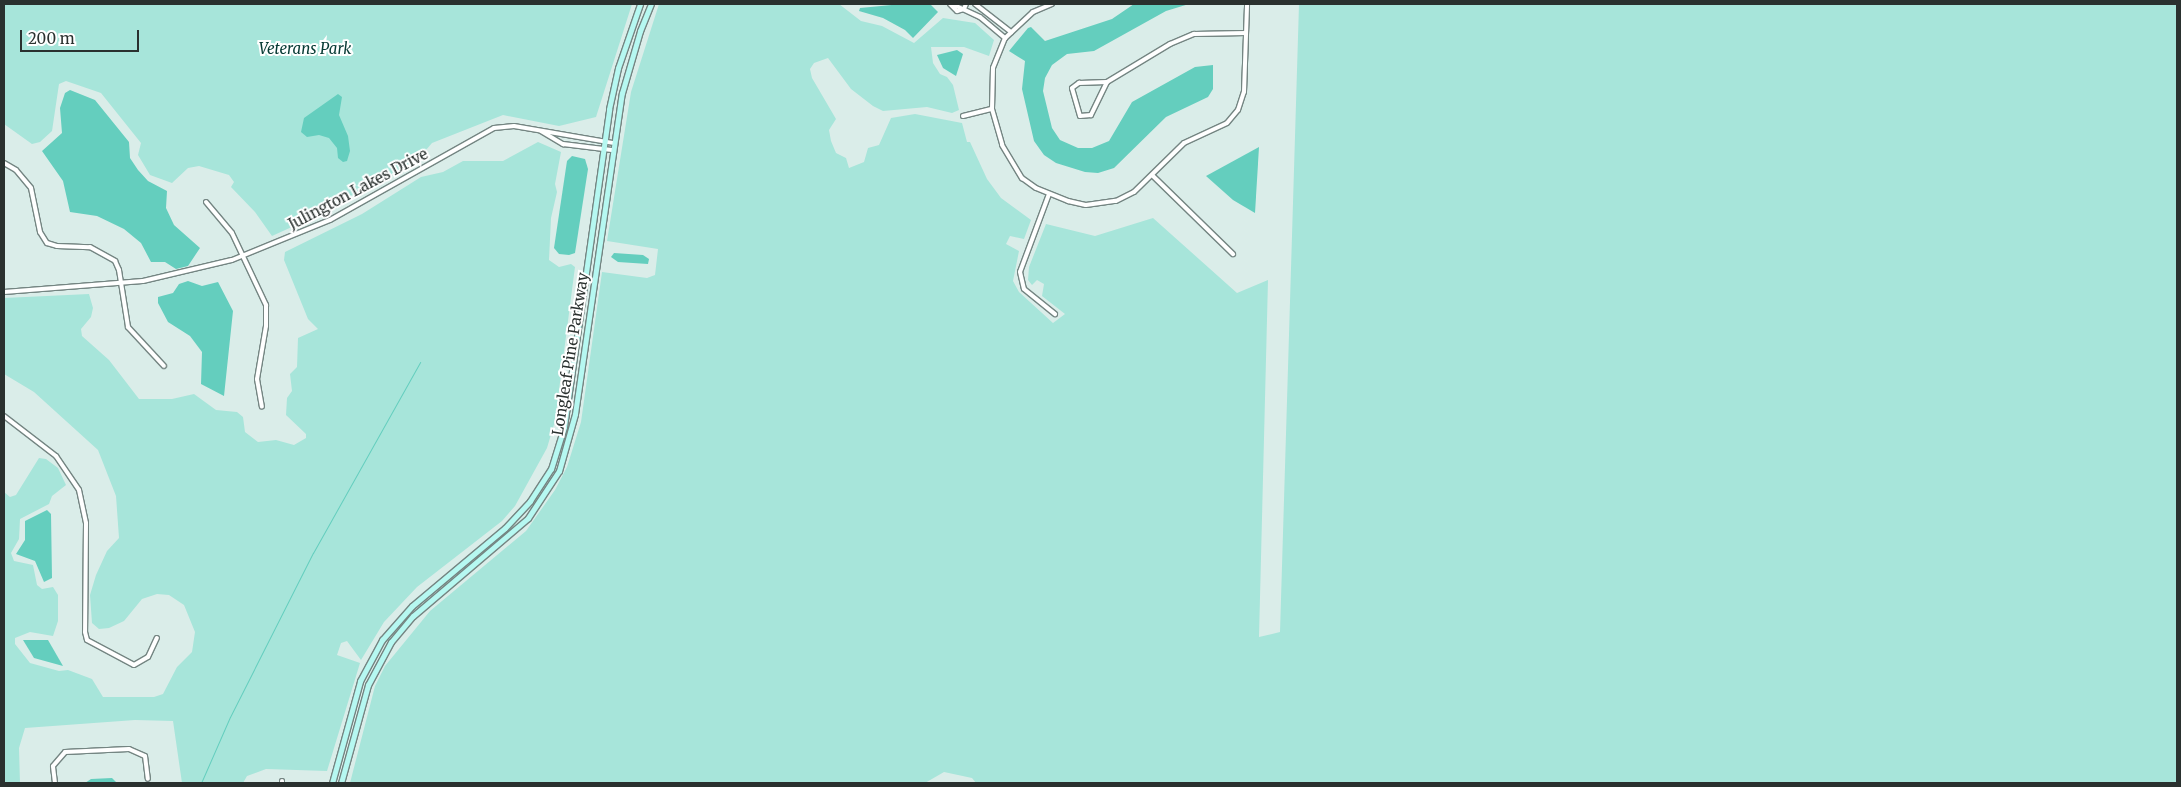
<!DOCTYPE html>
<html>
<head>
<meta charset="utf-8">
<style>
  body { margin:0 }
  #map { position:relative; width:2181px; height:787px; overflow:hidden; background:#daede9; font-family:Merriweather,serif }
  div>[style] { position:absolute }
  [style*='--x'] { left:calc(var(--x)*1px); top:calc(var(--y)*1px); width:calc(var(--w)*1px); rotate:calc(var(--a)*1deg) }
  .green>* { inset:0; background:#a7e5da }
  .water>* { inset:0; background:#64cebe }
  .stream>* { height:1px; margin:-0.5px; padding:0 0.5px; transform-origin:0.5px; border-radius:0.5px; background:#64cebe }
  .roads { filter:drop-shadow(1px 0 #748582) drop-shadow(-1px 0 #748582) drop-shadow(0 1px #748582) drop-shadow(0 -1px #748582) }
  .minor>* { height:4px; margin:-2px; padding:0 2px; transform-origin:2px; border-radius:2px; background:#fff }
  .secondary>* { height:5px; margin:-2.5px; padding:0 2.5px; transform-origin:2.5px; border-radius:2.5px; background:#b6f8f1 }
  span { translate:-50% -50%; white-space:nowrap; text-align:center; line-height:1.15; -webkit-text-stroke:4px #fff; paint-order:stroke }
  .park-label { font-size:15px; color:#053933; font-style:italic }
  .street-label { font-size:15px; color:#2a312f }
  .frame { position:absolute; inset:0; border:5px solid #2a312f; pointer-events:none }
  .scale { position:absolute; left:20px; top:30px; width:119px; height:22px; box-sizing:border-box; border:2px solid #2a312f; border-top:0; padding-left:6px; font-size:15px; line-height:18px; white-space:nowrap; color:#2a312f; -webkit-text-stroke:4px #fff; paint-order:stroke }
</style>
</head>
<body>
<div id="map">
  <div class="green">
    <i style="clip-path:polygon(4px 4px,632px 4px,596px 117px,559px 126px,503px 115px,432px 143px,419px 158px,329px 210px,272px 236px,255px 212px,231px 187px,234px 182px,229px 175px,199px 166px,188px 168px,172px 183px,150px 175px,138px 155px,141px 143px,101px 93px,66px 81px,59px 84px,52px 131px,40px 142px,32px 144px,4px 124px)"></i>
    <i style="clip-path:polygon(659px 4px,839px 4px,861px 21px,882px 26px,914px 43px,943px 18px,975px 23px,994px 40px,989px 56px,964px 47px,931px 47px,933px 63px,940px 74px,947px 77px,953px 85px,959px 110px,952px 113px,927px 107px,883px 111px,873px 106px,851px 89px,828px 58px,814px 63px,810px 69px,812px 78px,836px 119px,829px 130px,831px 141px,836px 153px,846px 158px,849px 168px,864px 162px,868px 148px,879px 145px,891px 118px,915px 114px,962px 123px,967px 142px,970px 142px,987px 179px,1001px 198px,1031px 220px,1024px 239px,1010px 236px,1006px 244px,1019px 251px,1013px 281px,1019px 292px,1053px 323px,1065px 314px,1042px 296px,1044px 284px,1037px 280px,1032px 285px,1028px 280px,1029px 267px,1046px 224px,1095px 236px,1153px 218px,1237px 293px,1268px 280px,1259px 637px,1280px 632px,1299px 4px,2177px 4px,2177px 783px,976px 783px,972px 778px,944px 772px,925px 783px,350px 783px,375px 686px,385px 666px,430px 611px,526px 531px,555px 490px,567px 467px,581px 422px,602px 272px,647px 278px,655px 275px,658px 249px,607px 241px,631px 92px)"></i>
    <i style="clip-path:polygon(538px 142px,561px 152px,555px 184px,557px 192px,551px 218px,549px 260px,559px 267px,571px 264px,575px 267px,555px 421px,547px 448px,515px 506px,502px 521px,417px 587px,384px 622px,361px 660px,347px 641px,341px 643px,337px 655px,360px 663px,327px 771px,266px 769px,247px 776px,243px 783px,182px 783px,173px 721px,135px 720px,25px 728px,19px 748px,20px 783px,4px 783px,4px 492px,10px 497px,16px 495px,39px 458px,46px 459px,58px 468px,66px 485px,52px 496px,49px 504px,20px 519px,19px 539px,11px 553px,14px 561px,33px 565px,37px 585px,42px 589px,53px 587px,58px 595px,58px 621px,53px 636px,30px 632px,15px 638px,15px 644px,30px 663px,59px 671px,68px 670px,92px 679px,103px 697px,154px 697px,163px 694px,177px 667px,192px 652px,195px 632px,184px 605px,169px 595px,157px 594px,142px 599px,124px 621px,109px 628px,99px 629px,92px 623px,90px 595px,96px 575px,107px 551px,119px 538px,116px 496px,98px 450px,34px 392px,4px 374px,4px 298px,89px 294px,93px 308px,91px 317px,81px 329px,82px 336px,109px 360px,139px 399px,172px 399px,194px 394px,216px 410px,237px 412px,243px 417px,245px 432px,258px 442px,276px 440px,294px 445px,306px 438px,306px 434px,286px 415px,287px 398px,292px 391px,290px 374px,297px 367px,298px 338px,318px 329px,308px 319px,284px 260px,285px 252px,362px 214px,421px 177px,443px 172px,463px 161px,503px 161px)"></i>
  </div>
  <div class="water">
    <i style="clip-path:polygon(902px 4px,930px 4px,938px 12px,913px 38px,905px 30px,883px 18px,859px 11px,860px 8px)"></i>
    <i style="clip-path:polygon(1134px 4px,1189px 4px,1166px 11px,1094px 51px,1067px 54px,1052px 65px,1045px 78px,1043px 91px,1052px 128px,1060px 140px,1078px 148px,1092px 148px,1109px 141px,1132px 102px,1195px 67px,1213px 65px,1213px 89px,1208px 97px,1166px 117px,1114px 168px,1098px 173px,1085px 172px,1056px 163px,1044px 155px,1034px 141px,1022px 89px,1025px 61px,1009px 51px,1028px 28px,1031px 27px,1045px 41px,1112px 19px)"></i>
    <i style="clip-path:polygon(957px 50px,963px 54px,956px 76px,943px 68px,937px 55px)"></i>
    <i style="clip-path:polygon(70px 90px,95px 100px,129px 142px,130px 158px,138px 170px,148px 181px,167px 191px,166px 208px,174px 225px,200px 248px,188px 266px,176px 269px,165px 262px,151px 262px,141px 243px,124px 229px,97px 216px,70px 212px,63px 181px,42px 151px,62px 133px,60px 108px,65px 93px)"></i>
    <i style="clip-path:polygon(338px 94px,342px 97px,339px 115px,348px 136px,350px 151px,347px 161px,343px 162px,338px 158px,337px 148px,329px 138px,319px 135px,307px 137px,301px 132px,304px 118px)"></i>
    <i style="clip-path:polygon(1259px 147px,1255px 213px,1233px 200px,1206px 176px)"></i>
    <i style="clip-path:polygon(572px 156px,585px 159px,588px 169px,575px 253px,569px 255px,559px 254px,554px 248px,567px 161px)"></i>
    <i style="clip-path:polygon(614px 253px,643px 255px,649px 259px,648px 264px,618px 262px,611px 257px)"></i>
    <i style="clip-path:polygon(188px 281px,202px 286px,218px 282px,233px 311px,224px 396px,201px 384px,202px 352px,190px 336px,168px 322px,158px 303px,158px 297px,173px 293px,179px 284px)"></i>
    <i style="clip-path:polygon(47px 510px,51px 514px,52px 578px,44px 582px,35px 561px,16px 554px,25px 540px,25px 521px)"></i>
    <i style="clip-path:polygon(23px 640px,48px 640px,63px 666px,34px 658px)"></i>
    <i style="clip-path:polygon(112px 778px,117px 783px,85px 783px,91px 779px)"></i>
  </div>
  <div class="stream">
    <i style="--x:201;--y:783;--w:72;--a:-66.3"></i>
    <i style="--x:230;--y:717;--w:184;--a:-63.2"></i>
    <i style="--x:313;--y:553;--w:219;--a:-60.7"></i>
  </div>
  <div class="roads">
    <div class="minor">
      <i style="--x:950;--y:4;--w:10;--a:45"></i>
      <i style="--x:957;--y:11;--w:7;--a:-16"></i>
      <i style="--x:964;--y:9;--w:5;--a:-68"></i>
      <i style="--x:952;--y:4;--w:31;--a:25"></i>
      <i style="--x:980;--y:17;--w:33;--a:40"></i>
      <i style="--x:975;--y:4;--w:46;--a:37.9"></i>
      <i style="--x:1052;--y:4;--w:21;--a:157"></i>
      <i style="--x:1033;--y:12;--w:38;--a:137"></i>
      <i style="--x:1005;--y:38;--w:32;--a:112"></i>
      <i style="--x:993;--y:68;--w:41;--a:91.4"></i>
      <i style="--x:992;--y:109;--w:37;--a:74"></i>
      <i style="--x:1002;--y:145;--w:39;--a:59"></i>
      <i style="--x:1022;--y:178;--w:17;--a:36"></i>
      <i style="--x:1036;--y:188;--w:35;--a:22"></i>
      <i style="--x:1068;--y:201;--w:18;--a:13"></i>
      <i style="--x:1086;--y:205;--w:30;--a:-8"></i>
      <i style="--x:1116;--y:201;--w:20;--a:-27"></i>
      <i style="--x:1134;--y:192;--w:70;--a:-44.4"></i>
      <i style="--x:1184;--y:143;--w:47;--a:-24.9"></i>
      <i style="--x:1227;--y:123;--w:17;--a:-50"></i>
      <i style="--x:1238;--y:110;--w:19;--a:-72"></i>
      <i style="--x:1244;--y:92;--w:88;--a:-88"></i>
      <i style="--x:1107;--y:82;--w:37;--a:116"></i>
      <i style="--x:1091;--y:115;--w:11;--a:175"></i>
      <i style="--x:1080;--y:116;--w:29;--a:-106"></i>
      <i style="--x:1072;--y:88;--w:9;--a:-36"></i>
      <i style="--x:1079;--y:83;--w:28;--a:-2"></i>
      <i style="--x:1107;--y:82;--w:74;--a:-31.1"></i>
      <i style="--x:1170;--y:44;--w:26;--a:-23"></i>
      <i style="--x:1194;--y:34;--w:52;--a:-1.1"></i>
      <i style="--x:963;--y:116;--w:30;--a:-14"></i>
      <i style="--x:541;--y:131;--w:26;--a:31"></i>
      <i style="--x:563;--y:144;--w:49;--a:7"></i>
      <i style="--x:4;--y:163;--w:14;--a:30"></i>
      <i style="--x:16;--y:170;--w:23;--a:50"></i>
      <i style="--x:31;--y:188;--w:45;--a:78.4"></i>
      <i style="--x:40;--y:232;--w:13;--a:58"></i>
      <i style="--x:47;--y:243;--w:10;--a:17"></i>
      <i style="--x:57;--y:246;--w:33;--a:2"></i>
      <i style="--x:90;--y:247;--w:29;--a:29"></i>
      <i style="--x:115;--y:261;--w:10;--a:66"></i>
      <i style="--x:119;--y:270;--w:58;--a:81"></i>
      <i style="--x:128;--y:327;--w:53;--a:47.3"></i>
      <i style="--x:1153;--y:176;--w:112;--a:44.3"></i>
      <i style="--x:1049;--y:194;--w:83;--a:110.4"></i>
      <i style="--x:1020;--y:272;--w:17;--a:77"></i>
      <i style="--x:1024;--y:289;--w:40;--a:39"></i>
      <i style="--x:206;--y:202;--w:40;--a:50"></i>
      <i style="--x:232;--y:233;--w:80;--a:64.7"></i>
      <i style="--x:266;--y:305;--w:21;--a:90"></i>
      <i style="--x:266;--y:326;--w:54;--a:99.6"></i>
      <i style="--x:257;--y:379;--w:28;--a:80"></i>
      <i style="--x:4;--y:292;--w:139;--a:-4.5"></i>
      <i style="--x:143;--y:281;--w:91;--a:-13.3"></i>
      <i style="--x:232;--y:260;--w:106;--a:-22.2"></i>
      <i style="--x:330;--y:220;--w:188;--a:-29.3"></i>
      <i style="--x:494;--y:128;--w:20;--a:-6"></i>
      <i style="--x:514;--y:126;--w:100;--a:9.7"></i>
      <i style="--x:4;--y:416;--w:66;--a:37.6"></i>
      <i style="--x:56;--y:456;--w:41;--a:55.9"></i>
      <i style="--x:79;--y:490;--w:34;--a:78"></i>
      <i style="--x:86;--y:523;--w:109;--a:90.5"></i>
      <i style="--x:85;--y:632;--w:8;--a:76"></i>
      <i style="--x:87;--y:640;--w:53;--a:28"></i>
      <i style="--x:134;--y:665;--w:16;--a:-30"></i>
      <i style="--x:148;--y:657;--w:21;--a:-65"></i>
      <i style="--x:282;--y:781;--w:2;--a:90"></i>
      <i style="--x:55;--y:783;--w:17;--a:-97"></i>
      <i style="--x:53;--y:766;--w:18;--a:-49"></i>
      <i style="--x:65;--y:752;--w:64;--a:-2.7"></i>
      <i style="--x:129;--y:749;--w:17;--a:24"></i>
      <i style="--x:145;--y:756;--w:23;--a:83"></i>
    </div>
    <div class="secondary">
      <i style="--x:332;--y:783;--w:106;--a:-74.6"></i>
      <i style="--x:360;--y:681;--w:47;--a:-61.8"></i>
      <i style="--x:382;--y:640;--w:45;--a:-48.6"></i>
      <i style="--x:412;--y:606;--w:121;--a:-40"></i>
      <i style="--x:505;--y:528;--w:37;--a:-47"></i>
      <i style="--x:530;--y:501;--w:38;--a:-57"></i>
      <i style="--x:551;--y:469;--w:44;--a:-72.8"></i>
      <i style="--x:564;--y:427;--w:321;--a:-81.9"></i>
      <i style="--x:609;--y:109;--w:42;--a:-77.6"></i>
      <i style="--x:618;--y:68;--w:68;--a:-71"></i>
      <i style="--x:341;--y:783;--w:102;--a:-74.6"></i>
      <i style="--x:368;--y:685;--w:49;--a:-61.9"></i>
      <i style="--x:391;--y:642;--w:34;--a:-50"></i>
      <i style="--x:413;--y:616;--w:151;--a:-40.4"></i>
      <i style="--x:528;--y:518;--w:56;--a:-56.6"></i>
      <i style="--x:559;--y:471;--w:59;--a:-74.3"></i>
      <i style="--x:575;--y:414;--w:324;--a:-81.7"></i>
      <i style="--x:622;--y:93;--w:65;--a:-73.8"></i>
      <i style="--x:640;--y:31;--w:29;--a:-68"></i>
    </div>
  </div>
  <div class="park-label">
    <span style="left:305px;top:49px">Veterans Park</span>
  </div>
  <div class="street-label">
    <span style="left:358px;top:189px;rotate:-28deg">Julington Lakes Drive</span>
    <span style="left:570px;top:354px;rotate:-81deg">Longleaf Pine Parkway</span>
  </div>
  <div class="frame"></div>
  <div class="scale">200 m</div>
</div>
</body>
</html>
